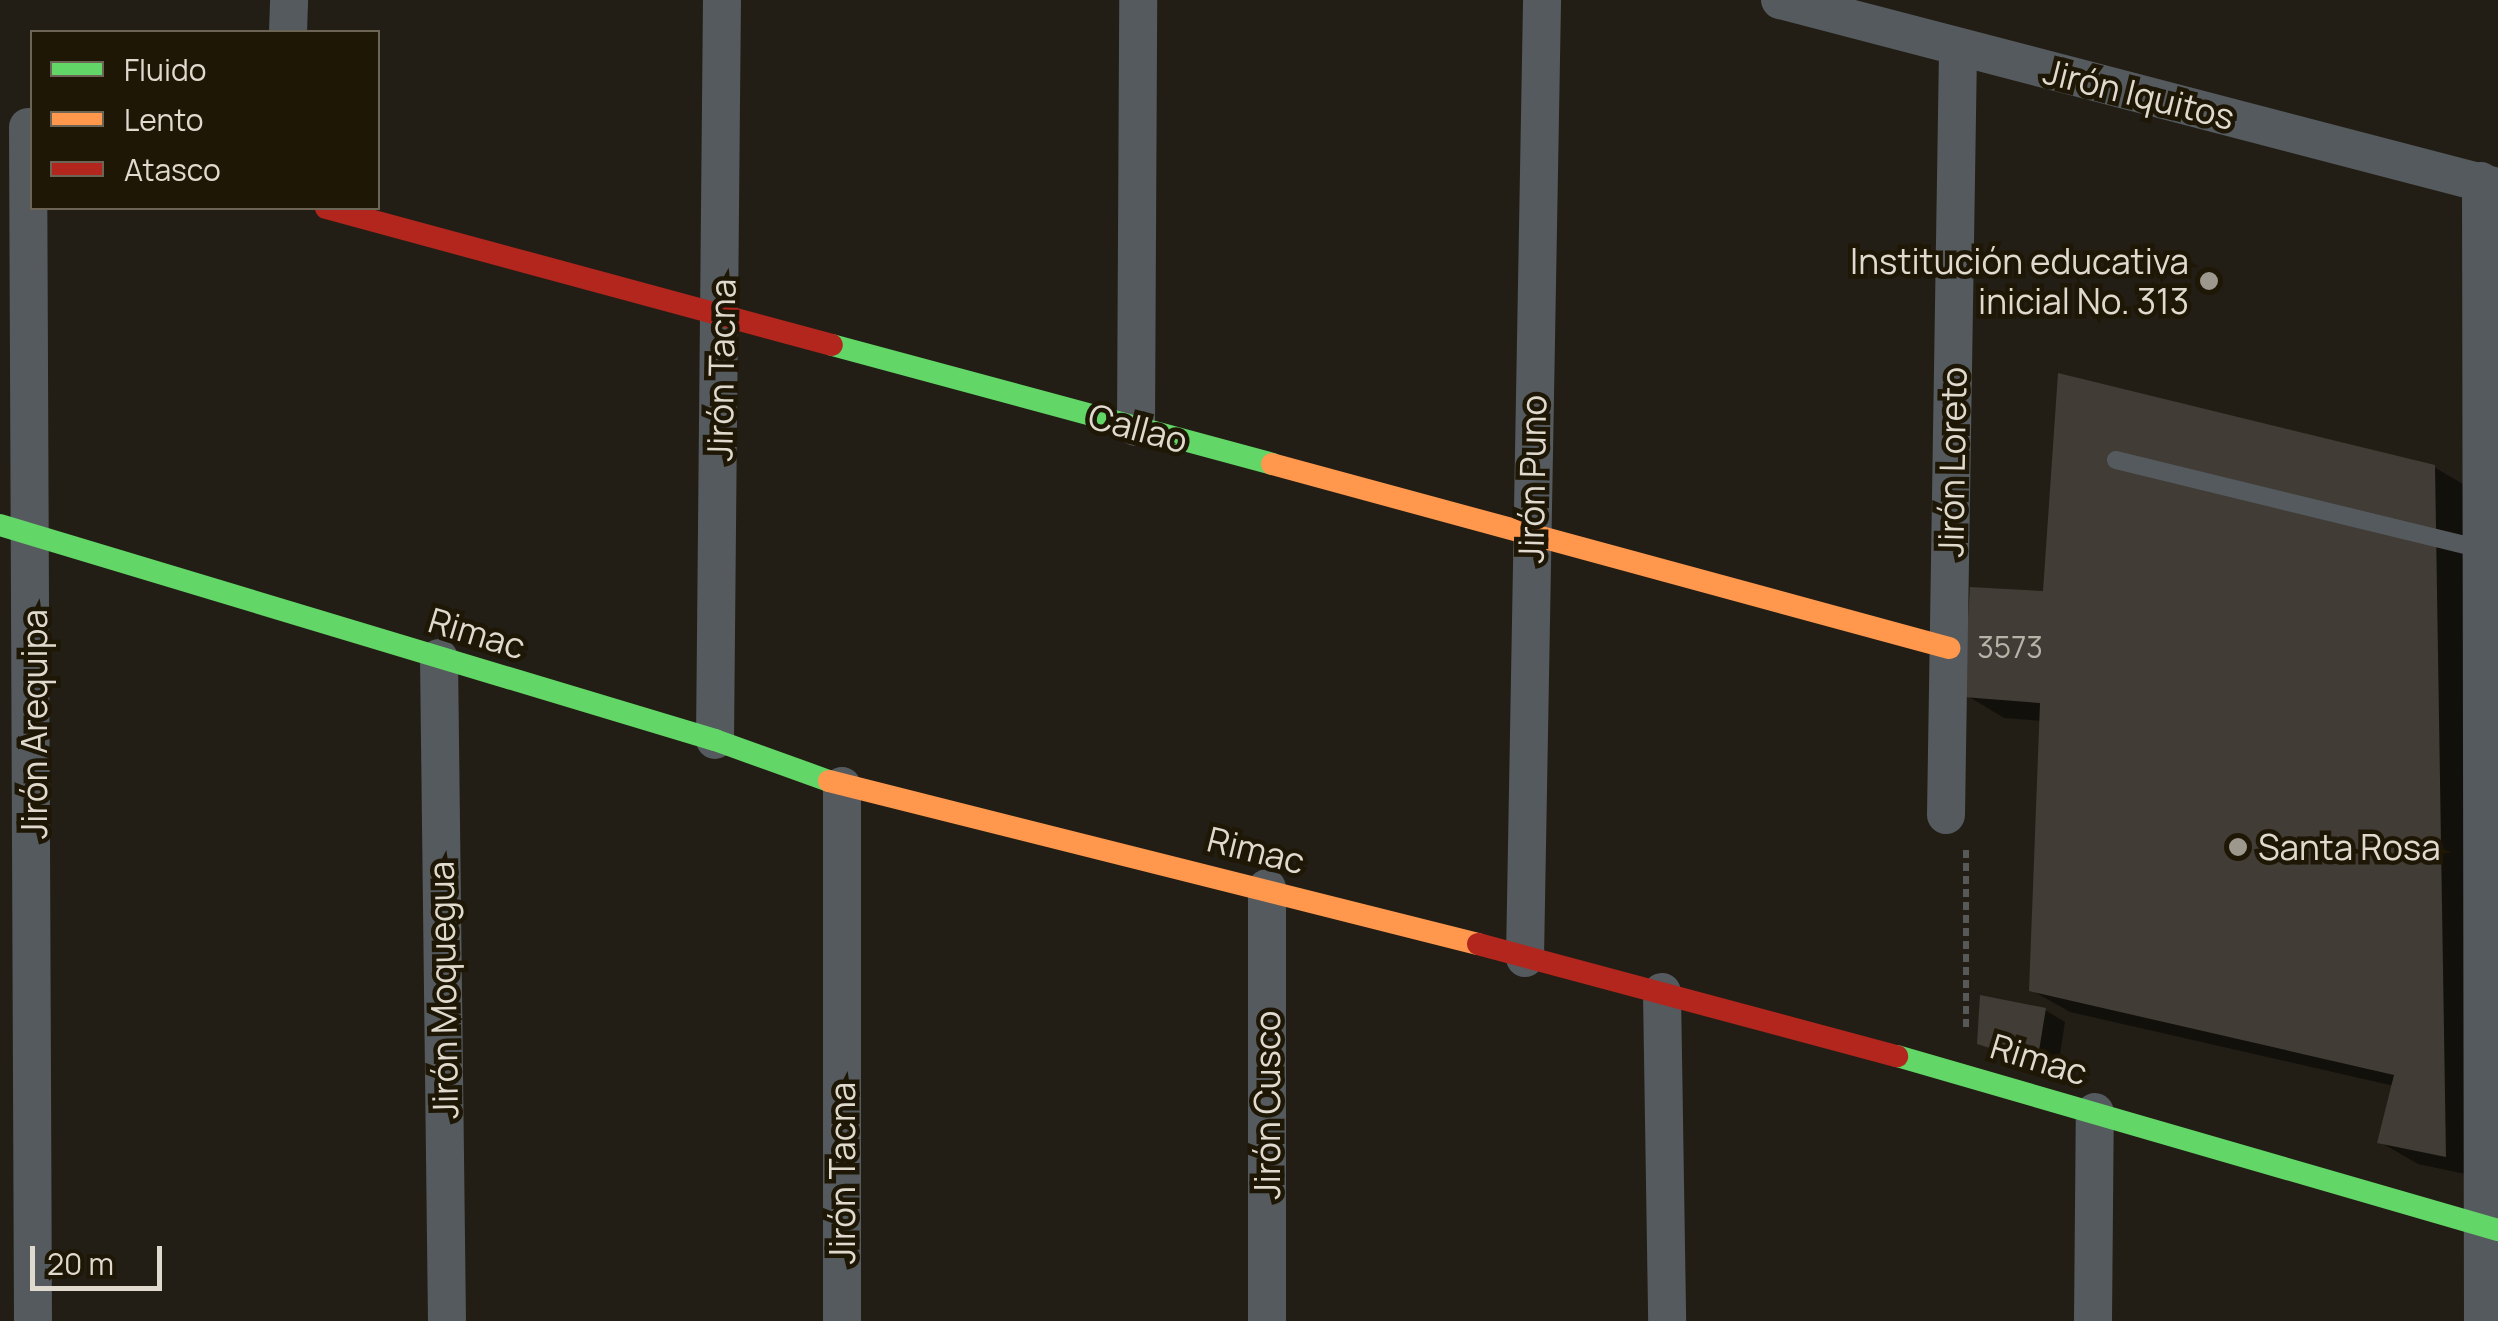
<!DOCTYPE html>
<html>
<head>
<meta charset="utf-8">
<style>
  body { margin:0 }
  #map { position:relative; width:2498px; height:1321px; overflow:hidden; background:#221e15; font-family:Manrope,sans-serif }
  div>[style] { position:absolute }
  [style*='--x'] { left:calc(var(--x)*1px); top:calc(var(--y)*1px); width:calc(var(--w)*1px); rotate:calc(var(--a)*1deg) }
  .shadow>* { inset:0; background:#0007 }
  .building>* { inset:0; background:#413c35 }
  .path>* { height:6px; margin-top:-3px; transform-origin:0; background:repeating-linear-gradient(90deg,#575959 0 8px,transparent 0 13px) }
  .lane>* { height:18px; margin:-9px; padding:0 9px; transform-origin:9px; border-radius:9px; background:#555a5e }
  .street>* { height:38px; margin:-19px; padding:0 19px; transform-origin:19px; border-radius:19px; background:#555a5e }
  .fast>* { height:22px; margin:-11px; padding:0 11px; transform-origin:11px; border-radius:11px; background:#63d668 }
  .slow>* { height:22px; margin:-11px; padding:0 11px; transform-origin:11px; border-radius:11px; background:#ff974d }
  .jam>* { height:22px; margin:-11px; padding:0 11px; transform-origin:11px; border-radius:11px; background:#b3261e }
  .dots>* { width:28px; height:28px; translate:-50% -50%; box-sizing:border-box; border:5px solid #1f1706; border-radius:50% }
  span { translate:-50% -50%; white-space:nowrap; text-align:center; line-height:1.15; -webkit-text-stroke:9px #1f1706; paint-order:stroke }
  .number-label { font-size:30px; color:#b8b2a8 }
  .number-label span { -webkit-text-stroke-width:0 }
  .street-label { font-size:35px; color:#dfd9ce }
  .poi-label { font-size:35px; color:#dfd9ce }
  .right { translate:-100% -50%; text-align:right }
  .left { translate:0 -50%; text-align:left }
  .legend { position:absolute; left:30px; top:30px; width:350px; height:180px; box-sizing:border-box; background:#1f1706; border:2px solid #6c6556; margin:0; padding:12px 18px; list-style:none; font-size:30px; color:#dfd9ce }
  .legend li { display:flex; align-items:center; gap:20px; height:50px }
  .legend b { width:50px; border:2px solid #6c6556 }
  .scale { position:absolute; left:30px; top:1246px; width:132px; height:45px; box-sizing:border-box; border:5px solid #dfd9ce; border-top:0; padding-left:12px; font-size:30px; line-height:35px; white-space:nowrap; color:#dfd9ce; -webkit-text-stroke:8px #1f1706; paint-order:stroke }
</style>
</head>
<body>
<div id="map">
  <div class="shadow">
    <i style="clip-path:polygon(2434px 467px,2473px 490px,2484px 1178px,2418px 1164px,2380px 1142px,2394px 1086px,2070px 1012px,2031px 990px,2042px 721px,2004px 718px,1966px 695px,2046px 594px)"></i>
    <i style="clip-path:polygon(2045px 1010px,2065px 1022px,2057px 1073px,1980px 1043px)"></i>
  </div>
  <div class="building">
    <i style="clip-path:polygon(2058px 373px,2435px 465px,2446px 1157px,2377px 1143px,2394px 1075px,2029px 991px,2040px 703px,1963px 697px,1970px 587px,2043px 591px)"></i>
    <i style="clip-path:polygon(1980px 995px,2046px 1008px,2037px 1063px,1977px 1044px)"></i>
  </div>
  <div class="path">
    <i style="--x:1966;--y:850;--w:178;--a:90"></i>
  </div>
  <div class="lane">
    <i style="--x:2116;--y:460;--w:376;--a:13.7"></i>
  </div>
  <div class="street">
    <i style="--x:1780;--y:0;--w:742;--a:14.6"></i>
    <i style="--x:288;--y:32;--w:32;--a:-88"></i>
    <i style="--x:28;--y:127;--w:1194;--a:89.76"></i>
    <i style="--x:2481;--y:181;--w:1140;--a:89.9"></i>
    <i style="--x:1136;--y:427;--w:427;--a:-89.7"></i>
    <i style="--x:439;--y:658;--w:663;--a:89.31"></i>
    <i style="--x:715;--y:740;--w:740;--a:-89.46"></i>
    <i style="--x:842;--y:786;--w:535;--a:90"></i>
    <i style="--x:1946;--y:815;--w:767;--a:-89.1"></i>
    <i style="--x:1525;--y:958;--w:958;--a:-88.98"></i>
    <i style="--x:1662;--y:992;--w:329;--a:89.1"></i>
    <i style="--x:1267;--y:1321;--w:433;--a:-90"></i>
    <i style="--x:2093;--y:1321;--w:209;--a:-89.5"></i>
  </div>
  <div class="fast">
    <i style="--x:832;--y:345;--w:456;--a:15.1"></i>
    <i style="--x:0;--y:525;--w:747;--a:16.74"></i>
    <i style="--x:715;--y:740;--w:121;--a:19.8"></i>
    <i style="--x:1897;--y:1056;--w:626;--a:16.15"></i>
  </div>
  <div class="slow">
    <i style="--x:1272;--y:464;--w:702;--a:15.2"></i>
    <i style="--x:829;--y:781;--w:669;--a:14.1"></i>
  </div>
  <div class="jam">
    <i style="--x:326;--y:208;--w:524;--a:15.15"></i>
    <i style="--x:1478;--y:944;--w:434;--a:15"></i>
  </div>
  <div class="dots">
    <i style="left:2209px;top:281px;background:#9d988d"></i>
    <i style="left:2238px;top:847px;background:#9d988d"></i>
  </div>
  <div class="number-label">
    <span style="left:2010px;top:647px">3573</span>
  </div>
  <div class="street-label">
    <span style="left:2139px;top:94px;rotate:14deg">Jirón Iquitos</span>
    <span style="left:721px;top:370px;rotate:-89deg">Jirón Tacna</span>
    <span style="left:1138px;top:428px;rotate:15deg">Callao</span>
    <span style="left:1952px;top:462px;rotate:-89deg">Jirón Loreto</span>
    <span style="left:1532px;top:479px;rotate:-89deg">Jirón Puno</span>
    <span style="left:477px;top:633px;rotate:17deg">Rimac</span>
    <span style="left:34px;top:724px;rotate:-90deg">Jirón Arequipa</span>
    <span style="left:1256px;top:850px;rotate:14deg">Rimac</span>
    <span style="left:443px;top:990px;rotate:-91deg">Jirón Moquegua</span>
    <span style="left:2039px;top:1059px;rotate:17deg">Rimac</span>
    <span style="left:1267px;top:1105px;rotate:-90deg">Jirón Cusco</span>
    <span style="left:842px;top:1173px;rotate:-90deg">Jirón Tacna</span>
  </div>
  <div class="poi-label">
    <span class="right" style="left:2189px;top:281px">Institución educativa<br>inicial No. 313</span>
    <span class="left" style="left:2258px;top:847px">Santa Rosa</span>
  </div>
  <ul class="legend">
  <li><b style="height:12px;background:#63d668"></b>Fluido</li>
  <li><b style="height:12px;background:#ff974d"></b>Lento</li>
  <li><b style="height:12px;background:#b3261e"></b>Atasco</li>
  </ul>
  <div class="scale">20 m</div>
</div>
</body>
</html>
